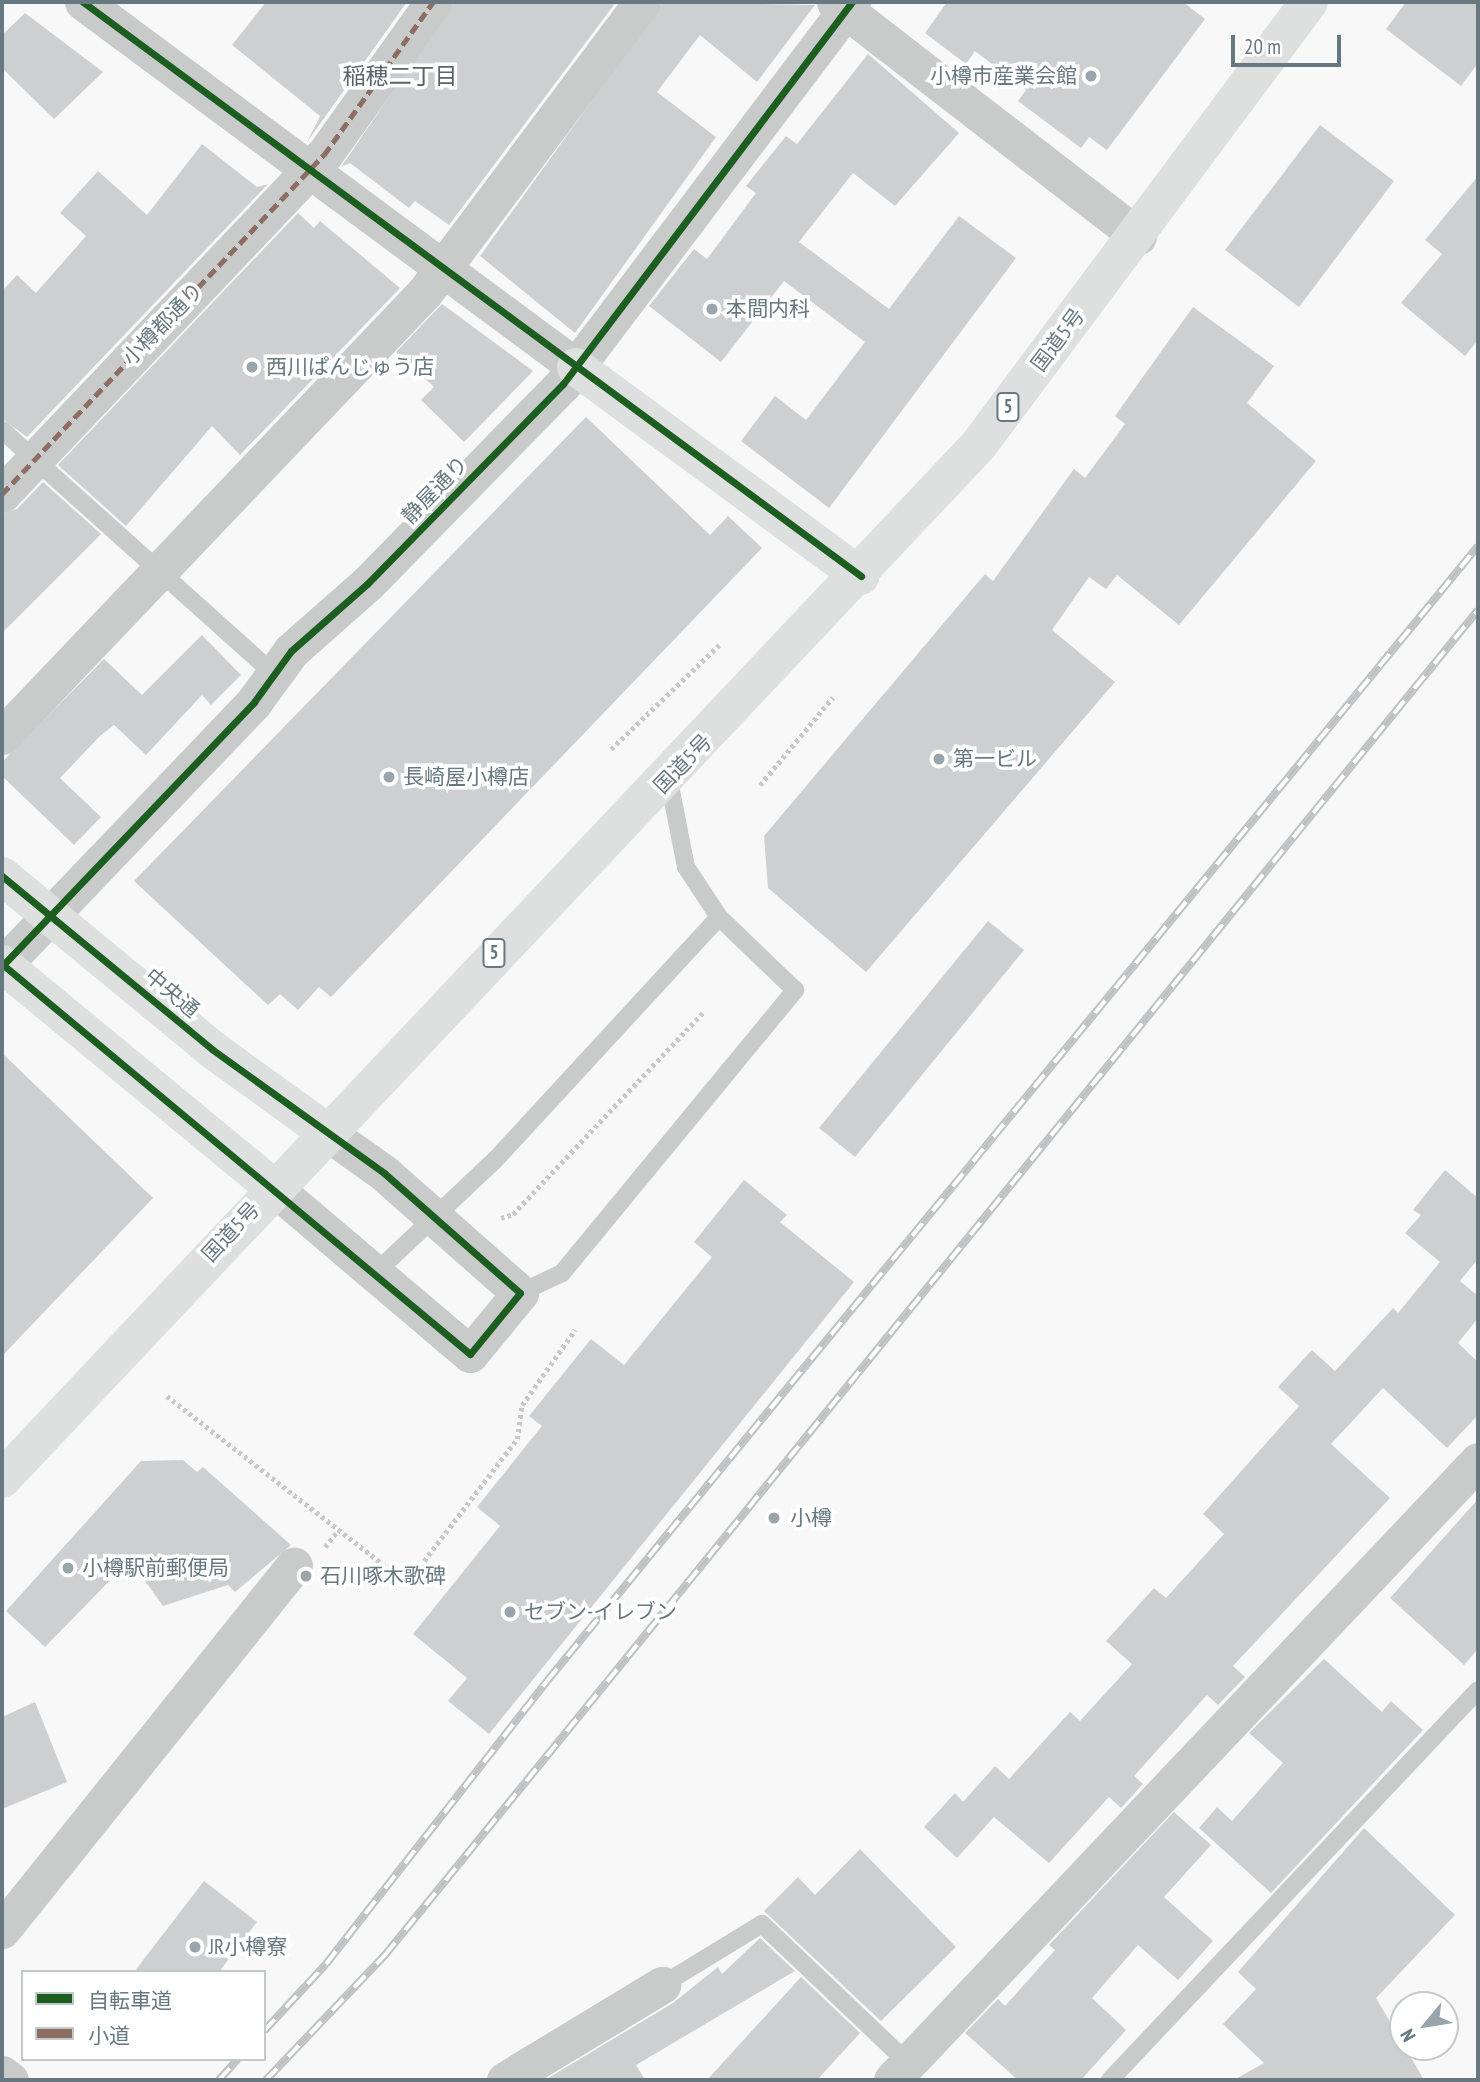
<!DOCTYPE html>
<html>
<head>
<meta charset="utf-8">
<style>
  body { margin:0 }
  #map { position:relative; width:1480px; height:2082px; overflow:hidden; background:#f8f8f8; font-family:"PT Sans Narrow","Noto Sans JP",sans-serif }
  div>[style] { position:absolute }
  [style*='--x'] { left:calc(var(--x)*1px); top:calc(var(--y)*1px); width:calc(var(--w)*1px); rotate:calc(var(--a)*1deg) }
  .building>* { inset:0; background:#cecfd0 }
  .path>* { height:4.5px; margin-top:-2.25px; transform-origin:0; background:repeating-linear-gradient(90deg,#c7c8c9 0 3.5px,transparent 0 7px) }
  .lane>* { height:18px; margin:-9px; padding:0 9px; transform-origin:9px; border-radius:9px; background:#c9cbcb }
  .street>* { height:37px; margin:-18.5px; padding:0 18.5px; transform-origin:18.5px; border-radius:18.5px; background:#c9cbcb }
  .secondary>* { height:38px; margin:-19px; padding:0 19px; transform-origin:19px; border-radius:19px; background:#dedfdf }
  .highway>* { height:38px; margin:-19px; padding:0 19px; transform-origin:19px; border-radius:19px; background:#dedfdf }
  .rail>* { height:8px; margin-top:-4px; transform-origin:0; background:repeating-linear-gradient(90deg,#fff 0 16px,#bfc2c2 0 32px); box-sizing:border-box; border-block:2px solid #bfc2c2 }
  .quiet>* { height:5px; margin-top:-2.5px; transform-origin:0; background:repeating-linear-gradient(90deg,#8d6e63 0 10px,transparent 0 15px) }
  .cycleway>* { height:7px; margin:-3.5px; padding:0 3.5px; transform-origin:3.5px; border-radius:3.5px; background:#1b5e20 }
  .dots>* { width:19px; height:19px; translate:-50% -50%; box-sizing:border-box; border:4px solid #fff; border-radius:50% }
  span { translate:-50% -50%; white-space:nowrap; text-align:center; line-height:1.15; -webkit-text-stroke:7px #fff; paint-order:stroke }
  .shield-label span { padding:2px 5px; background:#fff; border:2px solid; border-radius:5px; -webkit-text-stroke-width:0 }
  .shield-label { font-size:19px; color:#667880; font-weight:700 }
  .poi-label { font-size:21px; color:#667880 }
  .right { translate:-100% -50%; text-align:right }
  .left { translate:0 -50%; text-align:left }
  .street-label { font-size:21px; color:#667880 }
  .neighbourhood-label { font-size:23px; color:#58656b }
  .frame { position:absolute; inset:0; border:4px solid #667880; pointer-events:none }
  .legend { position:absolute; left:21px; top:1970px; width:245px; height:91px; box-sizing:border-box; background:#fff; border:2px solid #c2c9cc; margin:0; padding:9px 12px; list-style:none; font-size:21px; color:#667880 }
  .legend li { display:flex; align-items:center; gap:14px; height:35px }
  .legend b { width:35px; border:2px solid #c2c9cc }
  .north { position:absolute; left:1389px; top:1991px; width:70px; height:70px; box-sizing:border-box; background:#fff; border:2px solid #c2c9cc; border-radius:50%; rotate:240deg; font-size:19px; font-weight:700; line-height:28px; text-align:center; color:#667880 }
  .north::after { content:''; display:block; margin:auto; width:24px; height:32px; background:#99a5aa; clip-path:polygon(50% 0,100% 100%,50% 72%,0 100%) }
  .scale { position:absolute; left:1231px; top:35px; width:110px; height:32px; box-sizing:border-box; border:4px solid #667880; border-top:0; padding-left:9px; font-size:21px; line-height:24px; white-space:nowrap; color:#667880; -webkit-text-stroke:5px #fff; paint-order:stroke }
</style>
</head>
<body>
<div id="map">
  <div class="building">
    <i style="clip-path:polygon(266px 2px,407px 2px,307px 142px,320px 116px,232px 45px)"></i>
    <i style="clip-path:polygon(454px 2px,616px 2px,449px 225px,415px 201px,409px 208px,350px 163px,341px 167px)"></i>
    <i style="clip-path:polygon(663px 2px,815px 5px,757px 82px,700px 35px,657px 92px,716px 137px,575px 333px,480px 256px)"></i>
    <i style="clip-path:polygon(947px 2px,1183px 2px,1205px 19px,1107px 150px,1089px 137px,1081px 148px,1018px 101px,1026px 90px,975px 51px,966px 64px,925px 33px)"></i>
    <i style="clip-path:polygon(1406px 2px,1478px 2px,1478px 63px,1461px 86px,1386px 29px)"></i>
    <i style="clip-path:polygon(25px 13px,103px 72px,54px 119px,2px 68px,2px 35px)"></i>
    <i style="clip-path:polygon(868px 54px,959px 133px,895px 206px,853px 173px,799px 242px,889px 309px,959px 216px,1016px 258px,829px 508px,741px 441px,775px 396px,806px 420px,865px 342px,784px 281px,721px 362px,649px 306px,694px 249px,707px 259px,756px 193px,746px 186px,786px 136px,797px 144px)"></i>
    <i style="clip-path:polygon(1320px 125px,1394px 181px,1299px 307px,1225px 250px)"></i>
    <i style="clip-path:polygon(202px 144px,257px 187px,268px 184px,27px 437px,2px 419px,2px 291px,17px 275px,36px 293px,86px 236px,60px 213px,98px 171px,147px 215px)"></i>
    <i style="clip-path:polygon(1478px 176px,1478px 340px,1465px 356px,1401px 303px,1442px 254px,1425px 240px)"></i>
    <i style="clip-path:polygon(298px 213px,314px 228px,320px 221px,400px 288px,240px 455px,212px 426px,126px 526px,58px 465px)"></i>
    <i style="clip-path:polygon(442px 304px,533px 371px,464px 442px,421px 400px,434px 387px,396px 352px)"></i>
    <i style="clip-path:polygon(1193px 307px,1274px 366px,1247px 403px,1316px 461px,1179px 625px,1117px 575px,1106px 589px,1089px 577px,1052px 630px,1115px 682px,866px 972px,768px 888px,764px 836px,985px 574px,993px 581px,1074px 469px,1085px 478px,1125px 424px,1115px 416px)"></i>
    <i style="clip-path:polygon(586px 417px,710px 535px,728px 516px,762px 548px,331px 997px,319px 987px,298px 1010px,280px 994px,268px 1005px,134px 881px)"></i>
    <i style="clip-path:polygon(43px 482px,101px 534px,2px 633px,2px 514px,17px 509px)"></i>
    <i style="clip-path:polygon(202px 635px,241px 675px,211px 705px,202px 695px,146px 755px,114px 725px,100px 736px,60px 778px,101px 817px,74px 845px,2px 776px,2px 762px,104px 659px,142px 695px)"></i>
    <i style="clip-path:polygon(988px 921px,1024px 950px,855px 1157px,819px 1128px)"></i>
    <i style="clip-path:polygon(2px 1053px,153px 1198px,2px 1356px)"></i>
    <i style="clip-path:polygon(1445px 1170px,1478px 1198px,1478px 1259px,1460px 1281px,1478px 1296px,1478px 1318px,1458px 1343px,1478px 1362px,1478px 1415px,1447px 1448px,1383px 1388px,1331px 1444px,1390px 1498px,1233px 1666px,1245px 1677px,1218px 1705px,1207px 1695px,1134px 1776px,1143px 1784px,1121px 1808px,1109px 1797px,1049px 1863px,994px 1817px,957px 1858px,924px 1827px,955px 1793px,963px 1802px,995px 1766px,1009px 1779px,1070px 1712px,1080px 1721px,1132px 1664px,1106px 1641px,1154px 1588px,1166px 1598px,1224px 1534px,1203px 1514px,1299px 1406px,1278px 1387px,1312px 1350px,1335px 1371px,1393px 1308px,1398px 1313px,1440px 1262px,1405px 1233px,1421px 1215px,1413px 1210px)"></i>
    <i style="clip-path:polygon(744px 1180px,787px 1215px,780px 1222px,854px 1282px,489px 1734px,448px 1701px,467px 1678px,413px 1634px,500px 1526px,477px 1507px,542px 1426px,529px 1416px,591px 1339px,624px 1365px,712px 1257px,694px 1242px)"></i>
    <i style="clip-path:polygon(183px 1460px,197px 1472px,203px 1467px,291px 1545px,235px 1592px,228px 1585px,163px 1606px,130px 1560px,45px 1647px,6px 1611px,141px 1461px)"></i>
    <i style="clip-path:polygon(1478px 1499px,1478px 1649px,1464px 1665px,1390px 1598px)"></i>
    <i style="clip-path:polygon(1324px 1659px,1382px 1712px,1391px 1701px,1423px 1730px,1271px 1893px,1199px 1828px,1217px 1807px,1232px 1821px,1283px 1763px,1249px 1733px)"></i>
    <i style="clip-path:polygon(35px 1702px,67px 1782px,2px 1809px,2px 1717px)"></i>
    <i style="clip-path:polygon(1174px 1812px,1211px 1845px,1164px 1897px,1213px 1941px,1178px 1980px,1138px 1945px,1092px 1998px,1126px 2030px,1081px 2080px,1018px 2080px,965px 2033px,998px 1999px,1005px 2006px,1055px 1950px,1049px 1945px)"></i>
    <i style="clip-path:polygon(1364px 1828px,1455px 1915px,1376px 1998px,1424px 2080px,1234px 2080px,1264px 2063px,1223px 2024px,1256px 1989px,1238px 1972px)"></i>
    <i style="clip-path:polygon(860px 1849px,956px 1947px,881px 2021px,764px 1911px,798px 1877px,815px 1895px)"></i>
    <i style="clip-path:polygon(204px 1881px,257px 1922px,219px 1972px,134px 1972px)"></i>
    <i style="clip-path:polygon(760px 1938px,795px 1971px,636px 2065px,645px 2080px,545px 2080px,673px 2003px,718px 1967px,722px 1974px)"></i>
    <i style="clip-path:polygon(801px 1977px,860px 2033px,817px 2080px,707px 2080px)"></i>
  </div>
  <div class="path">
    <i style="--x:611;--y:749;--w:150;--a:-43.9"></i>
    <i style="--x:760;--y:785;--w:114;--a:-50.3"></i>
    <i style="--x:501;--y:1218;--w:13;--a:-18"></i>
    <i style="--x:513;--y:1214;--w:279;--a:-46.7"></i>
    <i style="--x:167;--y:1396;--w:304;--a:37.9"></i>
    <i style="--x:407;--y:1583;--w:181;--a:-52.6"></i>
    <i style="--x:517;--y:1439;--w:34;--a:-82"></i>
    <i style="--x:522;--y:1405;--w:92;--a:-54.8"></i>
    <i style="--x:325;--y:1547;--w:18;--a:-52"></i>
  </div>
  <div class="lane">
    <i style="--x:2;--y:430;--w:365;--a:41.9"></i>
    <i style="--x:374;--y:1274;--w:166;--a:-43.3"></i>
    <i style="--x:495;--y:1160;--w:330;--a:-47.3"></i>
    <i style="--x:520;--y:1293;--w:47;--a:-25.5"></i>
    <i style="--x:562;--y:1273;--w:367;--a:-50.5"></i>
    <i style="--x:795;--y:990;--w:105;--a:-136.2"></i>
    <i style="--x:719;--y:917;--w:60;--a:-123.4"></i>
    <i style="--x:686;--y:867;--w:89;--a:-101.1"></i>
    <i style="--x:662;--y:1985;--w:117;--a:-31.4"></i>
    <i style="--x:762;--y:1924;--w:202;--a:43.6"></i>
    <i style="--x:1110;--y:2080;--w:536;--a:-46.66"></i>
  </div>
  <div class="street">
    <i style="--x:83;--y:2;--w:613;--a:36.51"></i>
    <i style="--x:835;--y:2;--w:383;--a:37.7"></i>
    <i style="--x:2;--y:494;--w:468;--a:-46.5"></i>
    <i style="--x:324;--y:155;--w:188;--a:-54.5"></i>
    <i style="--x:2;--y:736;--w:613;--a:-46.39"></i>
    <i style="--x:425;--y:292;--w:362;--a:-53.2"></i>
    <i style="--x:2;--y:966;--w:365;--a:-46.3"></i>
    <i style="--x:254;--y:702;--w:63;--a:-54"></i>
    <i style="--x:291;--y:651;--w:101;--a:-41.4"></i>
    <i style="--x:367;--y:584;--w:280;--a:-45.6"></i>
    <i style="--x:563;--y:384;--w:479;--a:-52.9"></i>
    <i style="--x:273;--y:1187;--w:258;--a:40.3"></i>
    <i style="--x:470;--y:1354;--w:79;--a:-50.7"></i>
    <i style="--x:520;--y:1293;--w:181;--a:-138.6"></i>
    <i style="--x:384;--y:1173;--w:72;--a:-144.6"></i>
    <i style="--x:2;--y:1930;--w:467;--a:-51.3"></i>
    <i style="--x:2;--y:2074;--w:10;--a:37"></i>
    <i style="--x:505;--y:2080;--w:184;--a:-31.2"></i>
    <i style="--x:892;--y:2080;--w:852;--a:-46.57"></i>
  </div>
  <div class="secondary">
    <i style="--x:576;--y:367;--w:353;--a:36.3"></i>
    <i style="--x:2;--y:876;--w:273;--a:39.5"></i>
    <i style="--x:213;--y:1050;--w:138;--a:35.9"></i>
    <i style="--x:2;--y:964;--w:351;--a:39.5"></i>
  </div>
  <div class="highway">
    <i style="--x:2;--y:1479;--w:1421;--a:-46.63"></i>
    <i style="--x:978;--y:446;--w:554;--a:-53.3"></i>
  </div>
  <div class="rail">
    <i style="--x:264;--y:2031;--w:91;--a:-47.2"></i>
    <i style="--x:326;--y:1964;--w:359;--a:-52"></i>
    <i style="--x:547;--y:1681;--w:1468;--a:-50.64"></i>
    <i style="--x:219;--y:2080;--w:28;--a:-48"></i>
    <i style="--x:266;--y:2080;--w:173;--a:-46.4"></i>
    <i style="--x:385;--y:1955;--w:1733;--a:-50.9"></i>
  </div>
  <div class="quiet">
    <i style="--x:2;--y:494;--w:468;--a:-46.5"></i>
    <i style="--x:324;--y:155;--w:188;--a:-54.5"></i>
  </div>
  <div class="cycleway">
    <i style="--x:83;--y:2;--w:967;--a:36.42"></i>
    <i style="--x:2;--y:876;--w:273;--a:39.5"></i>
    <i style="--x:213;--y:1050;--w:211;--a:35.7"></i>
    <i style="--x:384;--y:1173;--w:181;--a:41.4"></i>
    <i style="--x:520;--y:1293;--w:79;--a:129.3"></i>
    <i style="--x:470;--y:1354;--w:609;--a:-140.19"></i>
    <i style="--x:2;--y:966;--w:365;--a:-46.3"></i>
    <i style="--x:254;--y:702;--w:63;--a:-54"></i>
    <i style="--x:291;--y:651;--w:101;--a:-41.4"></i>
    <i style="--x:367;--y:584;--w:280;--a:-45.6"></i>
    <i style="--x:563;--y:384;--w:479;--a:-52.9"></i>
  </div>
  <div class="dots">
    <i style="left:1091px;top:76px;background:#99a5aa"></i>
    <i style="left:712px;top:309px;background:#99a5aa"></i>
    <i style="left:252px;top:367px;background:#99a5aa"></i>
    <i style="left:939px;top:759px;background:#99a5aa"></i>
    <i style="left:389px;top:777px;background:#99a5aa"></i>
    <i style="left:774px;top:1518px;background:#99a5aa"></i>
    <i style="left:68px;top:1568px;background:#99a5aa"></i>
    <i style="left:306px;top:1576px;background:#99a5aa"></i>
    <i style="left:510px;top:1612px;background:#99a5aa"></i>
    <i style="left:195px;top:1947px;background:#99a5aa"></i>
  </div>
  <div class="shield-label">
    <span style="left:1008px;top:407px">5</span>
    <span style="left:494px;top:953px">5</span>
  </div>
  <div class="poi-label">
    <span class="right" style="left:1077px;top:76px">小樽市産業会館</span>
    <span class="left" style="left:726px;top:309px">本間内科</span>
    <span class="left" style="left:266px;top:367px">西川ぱんじゅう店</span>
    <span class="left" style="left:953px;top:759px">第一ビル</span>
    <span class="left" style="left:403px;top:777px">長崎屋小樽店</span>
    <span class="left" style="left:790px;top:1518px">小樽</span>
    <span class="left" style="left:82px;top:1568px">小樽駅前郵便局</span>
    <span class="left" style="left:320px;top:1576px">石川啄木歌碑</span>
    <span class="left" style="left:524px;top:1612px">セブン-イレブン</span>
    <span class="left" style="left:209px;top:1947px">JR小樽寮</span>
  </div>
  <div class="street-label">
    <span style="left:163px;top:324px;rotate:-46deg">小樽都通り</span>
    <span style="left:1058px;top:340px;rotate:-53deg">国道5号</span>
    <span style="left:435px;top:490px;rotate:-46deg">静屋通り</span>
    <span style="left:683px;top:764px;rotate:-46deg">国道5号</span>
    <span style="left:172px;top:993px;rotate:40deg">中央通</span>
    <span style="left:231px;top:1232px;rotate:-47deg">国道5号</span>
  </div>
  <div class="neighbourhood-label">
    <span style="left:400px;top:76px">稲穂二丁目</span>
  </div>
  <div class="frame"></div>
  <ul class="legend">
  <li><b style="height:9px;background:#1b5e20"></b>自転車道</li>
  <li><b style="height:9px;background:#8d6e63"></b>小道</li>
  </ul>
  <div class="north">N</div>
  <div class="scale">20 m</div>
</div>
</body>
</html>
